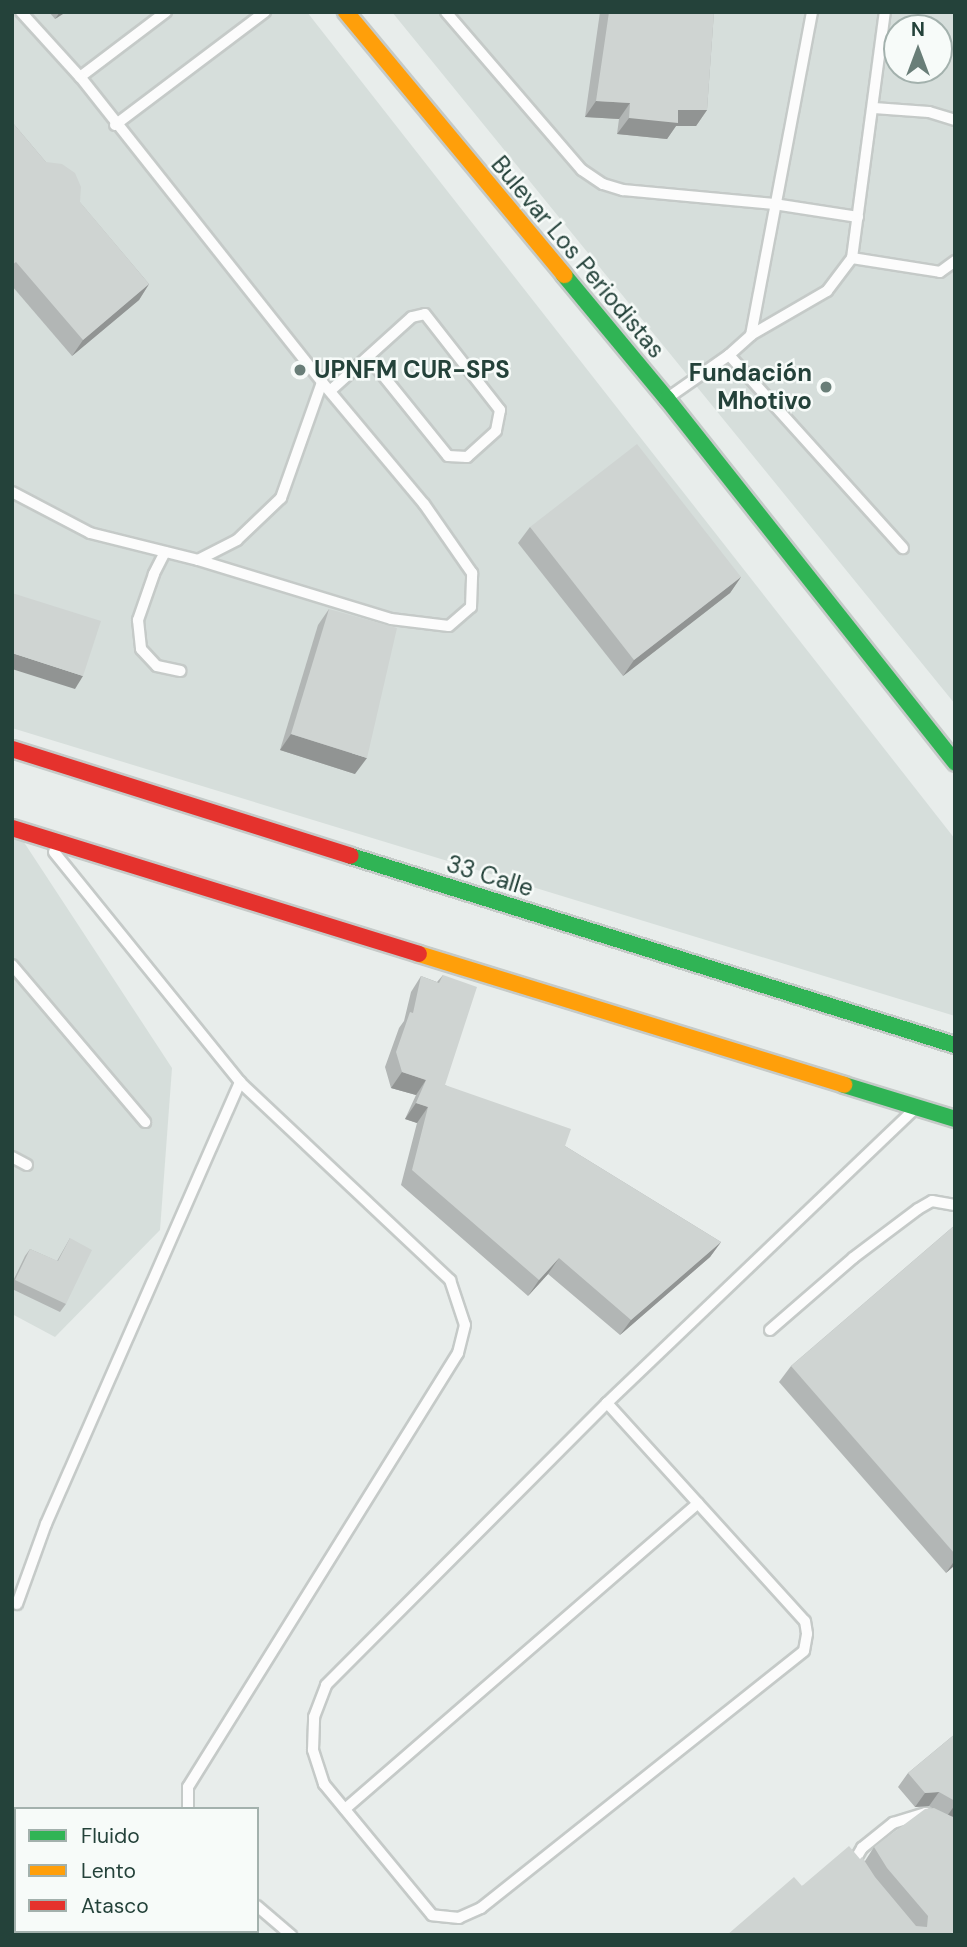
<!DOCTYPE html>
<html>
<head>
<meta charset="utf-8">
<style>
  body { margin:0 }
  #map { position:relative; width:967px; height:1947px; overflow:hidden; background:#e8edeb; font-family:"DM Sans",sans-serif }
  div>[style] { position:absolute }
  [style*='--x'] { left:calc(var(--x)*1px); top:calc(var(--y)*1px); width:calc(var(--w)*1px); rotate:calc(var(--a)*1deg) }
  .built>* { inset:0; background:#d6dedb }
  .green>* { inset:0; background:#d1e6d8 }
  .roads { filter:drop-shadow(2px 0 #c5cac8) drop-shadow(-2px 0 #c5cac8) drop-shadow(0 2px #c5cac8) drop-shadow(0 -2px #c5cac8) }
  .lane>* { height:10px; margin:-5px; padding:0 5px; transform-origin:5px; border-radius:5px; background:#fcfcfc }
  .fast>* { height:16px; margin:-8px; padding:0 8px; transform-origin:8px; border-radius:8px; background:#30b455 }
  .slow>* { height:16px; margin:-8px; padding:0 8px; transform-origin:8px; border-radius:8px; background:#ff9f0a }
  .jam>* { height:16px; margin:-8px; padding:0 8px; transform-origin:8px; border-radius:8px; background:#e5322d }
  .wall>* { inset:0; background:#b2b6b5 }
  .shaded-wall>* { inset:0; background:#919493 }
  .building>* { inset:0; background:#cfd4d2 }
  .dots>* { width:19px; height:19px; translate:-50% -50%; box-sizing:border-box; border:4px solid #f7fbf9; border-radius:50% }
  span { translate:-50% -50%; white-space:nowrap; text-align:center; line-height:1.15; -webkit-text-stroke:5px #f7fbf9; paint-order:stroke }
  .street-label { font-size:24px; color:#24423a }
  .poi-label { font-size:24px; color:#24423a; font-weight:700 }
  .left { translate:0 -50%; text-align:left }
  .right { translate:-100% -50%; text-align:right }
  .frame { position:absolute; inset:0; border:14px solid #24423a; pointer-events:none }
  .legend { position:absolute; left:14px; top:1807px; width:245px; height:126px; box-sizing:border-box; background:#f7fbf9; border:2px solid #a3b1ad; margin:0; padding:9px 12px; list-style:none; font-size:21px; color:#24423a }
  .legend li { display:flex; align-items:center; gap:14px; height:35px }
  .legend b { width:35px; border:2px solid #a3b1ad }
  .north { position:absolute; left:883px; top:14px; width:70px; height:70px; box-sizing:border-box; background:#f7fbf9; border:2px solid #a3b1ad; border-radius:50%; rotate:0deg; font-size:19px; font-weight:700; line-height:28px; text-align:center; color:#24423a }
  .north::after { content:''; display:block; margin:auto; width:24px; height:32px; background:#697e78; clip-path:polygon(50% 0,100% 100%,50% 72%,0 100%) }
</style>
</head>
<body>
<div id="map">
  <div class="built">
    <i style="clip-path:polygon(12px 12px,307px 12px,955px 839px,955px 1016px,12px 728px)"></i>
    <i style="clip-path:polygon(evenodd,392px 12px,955px 12px,955px 704px,392px 12px,897px 28px,939px 28px,939px 70px,897px 70px,897px 28px)"></i>
    <i style="clip-path:polygon(12px 824px,172px 1068px,160px 1230px,55px 1337px,12px 1314px)"></i>
  </div>
  <div class="green">
    <i style="clip-path:polygon(12px 1851px,16px 1853px,16px 1931px,130px 1931px,135px 1935px,12px 1935px)"></i>
  </div>
  <div class="roads">
    <div class="lane">
      <i style="--x:446;--y:12;--w:208;--a:49.3"></i>
      <i style="--x:582;--y:170;--w:25;--a:34"></i>
      <i style="--x:603;--y:184;--w:21;--a:17"></i>
      <i style="--x:623;--y:190;--w:152;--a:5.3"></i>
      <i style="--x:774;--y:204;--w:85;--a:8.8"></i>
      <i style="--x:80;--y:77;--w:108;--a:-37.1"></i>
      <i style="--x:874;--y:108;--w:55;--a:4.2"></i>
      <i style="--x:929;--y:112;--w:27;--a:17"></i>
      <i style="--x:115;--y:125;--w:188;--a:-37"></i>
      <i style="--x:852;--y:258;--w:89;--a:9"></i>
      <i style="--x:940;--y:272;--w:19;--a:-36"></i>
      <i style="--x:751;--y:335;--w:329;--a:-79.3"></i>
      <i style="--x:729;--y:355;--w:260;--a:48"></i>
      <i style="--x:330;--y:391;--w:110;--a:-42.1"></i>
      <i style="--x:412;--y:317;--w:13;--a:-13"></i>
      <i style="--x:425;--y:314;--w:122;--a:52"></i>
      <i style="--x:500;--y:410;--w:21;--a:101"></i>
      <i style="--x:496;--y:431;--w:39;--a:138"></i>
      <i style="--x:467;--y:457;--w:19;--a:-177"></i>
      <i style="--x:448;--y:456;--w:127;--a:-128.9"></i>
      <i style="--x:669;--y:397;--w:73;--a:-35"></i>
      <i style="--x:729;--y:355;--w:30;--a:-42"></i>
      <i style="--x:751;--y:335;--w:88;--a:-30.1"></i>
      <i style="--x:827;--y:291;--w:41;--a:-52.9"></i>
      <i style="--x:852;--y:258;--w:248;--a:-82.4"></i>
      <i style="--x:12;--y:492;--w:88;--a:27.7"></i>
      <i style="--x:90;--y:533;--w:111;--a:14"></i>
      <i style="--x:198;--y:560;--w:44;--a:-27.1"></i>
      <i style="--x:237;--y:540;--w:61;--a:-43.7"></i>
      <i style="--x:281;--y:498;--w:123;--a:-70.5"></i>
      <i style="--x:322;--y:382;--w:389;--a:-128.4"></i>
      <i style="--x:80;--y:77;--w:88;--a:-132.2"></i>
      <i style="--x:165;--y:552;--w:25;--a:117"></i>
      <i style="--x:154;--y:574;--w:49;--a:109.2"></i>
      <i style="--x:138;--y:620;--w:29;--a:84"></i>
      <i style="--x:141;--y:649;--w:23;--a:47"></i>
      <i style="--x:157;--y:666;--w:24;--a:12"></i>
      <i style="--x:198;--y:560;--w:202;--a:17"></i>
      <i style="--x:391;--y:619;--w:58;--a:6.9"></i>
      <i style="--x:449;--y:626;--w:29;--a:-41"></i>
      <i style="--x:471;--y:607;--w:34;--a:-88"></i>
      <i style="--x:472;--y:573;--w:84;--a:-124.8"></i>
      <i style="--x:424;--y:504;--w:159;--a:-129.9"></i>
      <i style="--x:54;--y:852;--w:296;--a:51"></i>
      <i style="--x:240;--y:1082;--w:289;--a:43.3"></i>
      <i style="--x:450;--y:1280;--w:47;--a:71.6"></i>
      <i style="--x:465;--y:1325;--w:29;--a:104"></i>
      <i style="--x:458;--y:1353;--w:511;--a:121.89"></i>
      <i style="--x:188;--y:1787;--w:22;--a:90"></i>
      <i style="--x:12;--y:965;--w:206;--a:49.7"></i>
      <i style="--x:12;--y:1157;--w:17;--a:28"></i>
      <i style="--x:770;--y:1330;--w:110;--a:-40.9"></i>
      <i style="--x:853;--y:1258;--w:81;--a:-37"></i>
      <i style="--x:918;--y:1209;--w:16;--a:-30"></i>
      <i style="--x:932;--y:1201;--w:23;--a:10"></i>
      <i style="--x:607;--y:1403;--w:294;--a:47.8"></i>
      <i style="--x:805;--y:1621;--w:13;--a:81"></i>
      <i style="--x:807;--y:1634;--w:17;--a:100"></i>
      <i style="--x:804;--y:1651;--w:413;--a:141.5"></i>
      <i style="--x:481;--y:1908;--w:24;--a:156"></i>
      <i style="--x:459;--y:1918;--w:27;--a:-174"></i>
      <i style="--x:432;--y:1915;--w:170;--a:-129.5"></i>
      <i style="--x:324;--y:1784;--w:36;--a:-108"></i>
      <i style="--x:313;--y:1750;--w:33;--a:-88"></i>
      <i style="--x:314;--y:1717;--w:34;--a:-69"></i>
      <i style="--x:326;--y:1685;--w:398;--a:-45.1"></i>
      <i style="--x:607;--y:1403;--w:422;--a:-43.7"></i>
      <i style="--x:17;--y:1604;--w:85;--a:-70.1"></i>
      <i style="--x:46;--y:1524;--w:483;--a:-66.3"></i>
      <i style="--x:345;--y:1809;--w:467;--a:-40.9"></i>
      <i style="--x:856;--y:1866;--w:6;--a:-99"></i>
      <i style="--x:855;--y:1860;--w:14;--a:-60"></i>
      <i style="--x:862;--y:1848;--w:40;--a:-39"></i>
      <i style="--x:893;--y:1823;--w:34;--a:-17"></i>
      <i style="--x:926;--y:1813;--w:22;--a:30"></i>
      <i style="--x:945;--y:1824;--w:10;--a:0"></i>
      <i style="--x:257;--y:1906;--w:45;--a:40.5"></i>
    </div>
    <div class="fast">
      <i style="--x:564;--y:275;--w:161;--a:50.3"></i>
      <i style="--x:667;--y:399;--w:464;--a:51.6"></i>
      <i style="--x:351;--y:856;--w:633;--a:17.38"></i>
      <i style="--x:844;--y:1085;--w:116;--a:17"></i>
    </div>
    <div class="slow">
      <i style="--x:346;--y:12;--w:342;--a:50.3"></i>
      <i style="--x:419;--y:954;--w:445;--a:17.1"></i>
    </div>
    <div class="jam">
      <i style="--x:12;--y:749;--w:355;--a:17.5"></i>
      <i style="--x:12;--y:828;--w:426;--a:17.2"></i>
    </div>
  </div>
  <div class="wall">
    <i style="clip-path:polygon(49px 12px,66px 12px,55px 19px)"></i>
    <i style="clip-path:polygon(600px 12px,714px 12px,707px 110px,696px 126px,676px 126px,667px 139px,617px 134px,619px 119px,585px 117px)"></i>
    <i style="clip-path:polygon(12px 122px,149px 284px,139px 300px,72px 356px,12px 286px)"></i>
    <i style="clip-path:polygon(530px 527px,741px 577px,730px 593px,623px 676px,518px 543px)"></i>
    <i style="clip-path:polygon(329px 609px,355px 774px,280px 750px,318px 625px)"></i>
    <i style="clip-path:polygon(443px 975px,445px 1085px,565px 1146px,721px 1242px,710px 1257px,620px 1335px,548px 1274px,528px 1296px,401px 1185px,417px 1123px,405px 1119px,416px 1095px,391px 1088px,385px 1067px,399px 1028px,404px 1021px,411px 992px,421px 976px,437px 982px)"></i>
    <i style="clip-path:polygon(955px 1225px,955px 1565px,946px 1573px,779px 1382px,791px 1366px)"></i>
    <i style="clip-path:polygon(70px 1238px,66px 1304px,60px 1312px,12px 1289px,12px 1283px,25px 1256px,30px 1249px,57px 1261px)"></i>
    <i style="clip-path:polygon(955px 1734px,955px 1817px,952px 1817px,955px 1935px,727px 1935px,802px 1886px,860px 1859px,865px 1861px,874px 1847px,932px 1808px,929px 1806px,915px 1807px,898px 1787px,908px 1773px)"></i>
  </div>
  <div class="shaded-wall">
    <i style="clip-path:polygon(60px 12px,66px 12px,55px 19px)"></i>
    <i style="clip-path:polygon(596px 101px,630px 103px,619px 119px,585px 117px)"></i>
    <i style="clip-path:polygon(678px 110px,707px 110px,696px 126px,676px 126px,667px 139px,617px 134px,629px 118px)"></i>
    <i style="clip-path:polygon(149px 284px,139px 300px,72px 356px,83px 340px)"></i>
    <i style="clip-path:polygon(741px 577px,730px 593px,623px 676px,634px 660px)"></i>
    <i style="clip-path:polygon(12px 653px,83px 676px,75px 689px,12px 669px)"></i>
    <i style="clip-path:polygon(291px 734px,367px 758px,355px 774px,280px 750px)"></i>
    <i style="clip-path:polygon(402px 1072px,426px 1080px,416px 1095px,391px 1088px)"></i>
    <i style="clip-path:polygon(416px 1103px,428px 1107px,417px 1123px,405px 1119px)"></i>
    <i style="clip-path:polygon(721px 1242px,710px 1257px,620px 1335px,631px 1320px)"></i>
    <i style="clip-path:polygon(559px 1258px,548px 1274px,528px 1296px,539px 1280px)"></i>
    <i style="clip-path:polygon(955px 1560px,955px 1565px,946px 1573px)"></i>
    <i style="clip-path:polygon(939px 1792px,929px 1806px,915px 1807px,925px 1793px)"></i>
    <i style="clip-path:polygon(955px 1805px,955px 1817px,947px 1816px)"></i>
  </div>
  <div class="building">
    <i style="clip-path:polygon(609px 12px,714px 12px,707px 110px,678px 110px,678px 123px,629px 118px,630px 103px,596px 101px)"></i>
    <i style="clip-path:polygon(12px 122px,46px 162px,62px 164px,75px 173px,81px 187px,80px 202px,149px 284px,83px 340px,16px 262px,12px 265px)"></i>
    <i style="clip-path:polygon(637px 444px,741px 577px,634px 660px,530px 527px)"></i>
    <i style="clip-path:polygon(12px 593px,101px 621px,83px 676px,12px 653px)"></i>
    <i style="clip-path:polygon(329px 609px,397px 628px,367px 758px,291px 734px)"></i>
    <i style="clip-path:polygon(443px 975px,477px 987px,445px 1085px,571px 1129px,565px 1146px,721px 1242px,631px 1320px,559px 1258px,539px 1280px,412px 1170px,428px 1107px,416px 1103px,426px 1080px,402px 1072px,396px 1052px,410px 1012px,413px 1013px,421px 976px,439px 983px)"></i>
    <i style="clip-path:polygon(955px 1225px,955px 1554px,791px 1366px)"></i>
    <i style="clip-path:polygon(70px 1238px,92px 1250px,66px 1304px,15px 1280px,30px 1249px,58px 1261px)"></i>
    <i style="clip-path:polygon(955px 1734px,955px 1801px,939px 1792px,925px 1793px,908px 1773px)"></i>
    <i style="clip-path:polygon(934px 1808px,955px 1818px,955px 1935px,727px 1935px,794px 1877px,802px 1886px,849px 1846px,860px 1859px,862px 1857px,875px 1877px,916px 1926px,927px 1927px,928px 1916px,887px 1868px,874px 1847px,925px 1809px)"></i>
  </div>
  <div class="dots">
    <i style="left:300px;top:370px;background:#697e78"></i>
    <i style="left:826px;top:387px;background:#697e78"></i>
  </div>
  <div class="street-label">
    <span style="left:578px;top:257px;rotate:50deg">Bulevar Los Periodistas</span>
    <span style="left:490px;top:876px;rotate:17deg">33 Calle</span>
  </div>
  <div class="poi-label">
    <span class="left" style="left:314px;top:370px">UPNFM CUR-SPS</span>
    <span class="right" style="left:812px;top:387px">Fundación<br>Mhotivo</span>
  </div>
  <div class="frame"></div>
  <ul class="legend">
  <li><b style="height:9px;background:#30b455"></b>Fluido</li>
  <li><b style="height:9px;background:#ff9f0a"></b>Lento</li>
  <li><b style="height:9px;background:#e5322d"></b>Atasco</li>
  </ul>
  <div class="north">N</div>
</div>
</body>
</html>
